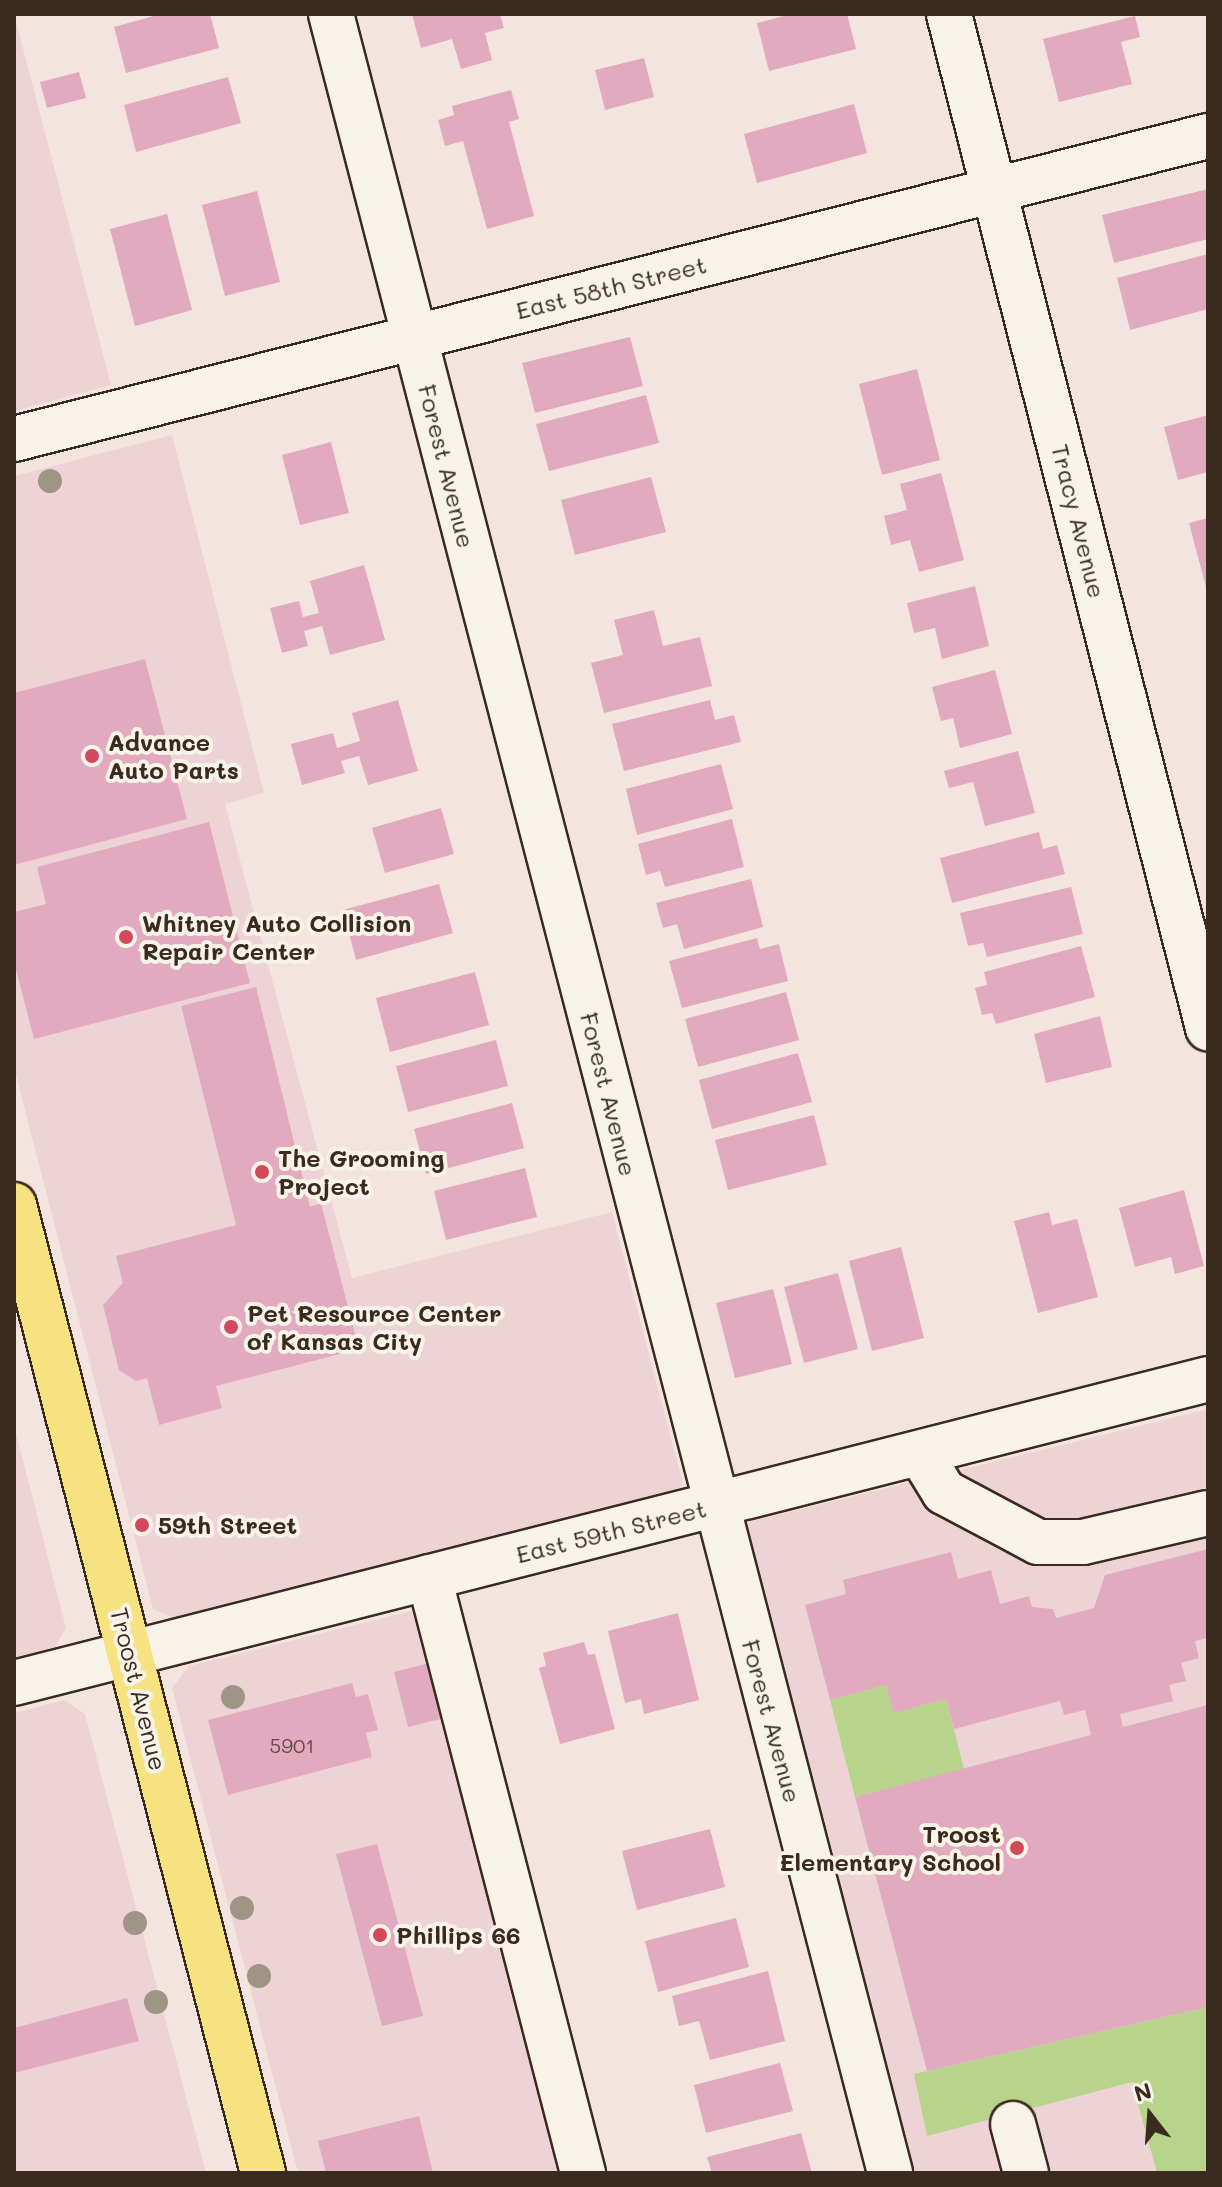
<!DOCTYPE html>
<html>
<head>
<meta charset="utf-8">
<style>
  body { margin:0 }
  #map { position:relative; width:1222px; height:2187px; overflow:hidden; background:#f3e4e0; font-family:Mali,sans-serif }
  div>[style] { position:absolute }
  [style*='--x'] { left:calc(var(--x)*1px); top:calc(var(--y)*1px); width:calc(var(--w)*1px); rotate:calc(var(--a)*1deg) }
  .built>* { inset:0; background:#eed3d6 }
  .green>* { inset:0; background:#b8d48c }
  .building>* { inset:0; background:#e2aabf }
  .roads { filter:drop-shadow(2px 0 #3b2a1e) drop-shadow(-2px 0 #3b2a1e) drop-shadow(0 2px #3b2a1e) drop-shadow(0 -2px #3b2a1e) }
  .minor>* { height:44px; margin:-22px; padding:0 22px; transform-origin:22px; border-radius:22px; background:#f7f3e8 }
  .major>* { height:44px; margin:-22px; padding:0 22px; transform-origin:22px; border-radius:22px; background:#f7e281 }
  .trees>* { width:24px; height:24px; margin:-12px; border-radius:50%; background:#9f9585 }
  .dots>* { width:22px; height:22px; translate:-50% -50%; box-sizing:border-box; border:4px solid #f7f3e8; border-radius:50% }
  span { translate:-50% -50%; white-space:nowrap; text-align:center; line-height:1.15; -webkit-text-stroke:8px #f7f3e8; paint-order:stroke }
  .number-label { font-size:20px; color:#654a46 }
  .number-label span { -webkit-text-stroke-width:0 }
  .street-label { font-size:24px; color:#3b2a1e }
  .poi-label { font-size:24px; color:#3b2a1e; font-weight:700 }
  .left { translate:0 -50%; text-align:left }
  .right { translate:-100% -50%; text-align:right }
  .frame { position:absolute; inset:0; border:16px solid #3b2a1e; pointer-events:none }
  .north { position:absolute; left:1110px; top:2075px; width:80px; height:80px; -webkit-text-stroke:6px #f7f3e8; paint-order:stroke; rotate:343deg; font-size:22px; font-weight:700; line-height:32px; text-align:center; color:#3b2a1e }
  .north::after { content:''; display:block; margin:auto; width:28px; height:36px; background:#3b2a1e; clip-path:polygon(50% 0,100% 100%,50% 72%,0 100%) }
</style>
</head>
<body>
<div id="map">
  <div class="built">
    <i style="clip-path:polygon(14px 14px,111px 385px,14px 411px)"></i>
    <i style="clip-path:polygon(172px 435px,264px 793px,225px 804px,352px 1278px,612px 1212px,683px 1484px,673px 1493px,178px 1620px,153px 1609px,14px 1067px,14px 476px)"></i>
    <i style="clip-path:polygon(1208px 1409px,1208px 2173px,910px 2173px,741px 1524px)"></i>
    <i style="clip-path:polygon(14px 1425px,66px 1628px,55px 1647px,14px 1660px)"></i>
    <i style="clip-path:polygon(427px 1607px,572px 2173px,298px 2173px,172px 1688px,189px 1666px)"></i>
    <i style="clip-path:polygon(64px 1700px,85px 1714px,206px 2173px,14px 2173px,14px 1713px)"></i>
  </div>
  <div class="green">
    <i style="clip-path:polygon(886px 1685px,894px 1712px,946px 1699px,964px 1769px,855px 1797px,830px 1700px)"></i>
    <i style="clip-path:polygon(1208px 2007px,1208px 2173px,1157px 2173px,1132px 2082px,927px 2136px,914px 2074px)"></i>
  </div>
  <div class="building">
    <i style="clip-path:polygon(161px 14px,210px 14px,219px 48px,126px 73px,114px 27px)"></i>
    <i style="clip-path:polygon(412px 14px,500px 14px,504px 28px,485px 33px,492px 60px,461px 69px,452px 39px,421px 48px)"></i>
    <i style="clip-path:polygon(792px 14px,847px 14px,856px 49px,769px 71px,757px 23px)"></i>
    <i style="clip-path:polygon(1135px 16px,1140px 37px,1121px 42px,1132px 84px,1059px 102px,1043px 39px)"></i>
    <i style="clip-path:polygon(644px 58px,654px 97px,605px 110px,595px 70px)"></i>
    <i style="clip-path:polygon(79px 72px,86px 98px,47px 108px,40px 82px)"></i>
    <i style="clip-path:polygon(228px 77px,241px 123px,136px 152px,124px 105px)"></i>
    <i style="clip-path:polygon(511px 90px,519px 119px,509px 122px,534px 216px,487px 229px,463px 141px,445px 146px,438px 120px,454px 115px,452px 106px)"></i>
    <i style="clip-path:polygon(854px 104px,867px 153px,757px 183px,744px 134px)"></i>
    <i style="clip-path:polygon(1208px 189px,1208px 239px,1114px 263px,1102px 215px)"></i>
    <i style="clip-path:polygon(257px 191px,280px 282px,225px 296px,202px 205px)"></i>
    <i style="clip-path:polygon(167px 214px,192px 310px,135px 326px,110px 229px)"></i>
    <i style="clip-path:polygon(1208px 254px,1208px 309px,1130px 330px,1117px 278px)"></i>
    <i style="clip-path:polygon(630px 337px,643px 386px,535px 413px,522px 363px)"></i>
    <i style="clip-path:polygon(917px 369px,940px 460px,882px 475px,859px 384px)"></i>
    <i style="clip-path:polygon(646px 395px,659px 443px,549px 471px,536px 424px)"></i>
    <i style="clip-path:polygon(1208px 415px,1208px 472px,1178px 480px,1164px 427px)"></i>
    <i style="clip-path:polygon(331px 442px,349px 513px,300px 525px,282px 455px)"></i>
    <i style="clip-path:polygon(941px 473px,964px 560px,919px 572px,910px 540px,891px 545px,884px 516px,907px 510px,900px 484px)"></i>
    <i style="clip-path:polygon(651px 477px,666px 532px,575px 555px,561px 500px)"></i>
    <i style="clip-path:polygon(1208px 518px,1208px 590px,1207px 591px,1189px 523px)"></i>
    <i style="clip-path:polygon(364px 565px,385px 640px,330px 655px,322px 626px,304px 631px,308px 646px,282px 653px,270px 608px,299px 601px,303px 617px,319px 613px,310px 581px)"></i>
    <i style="clip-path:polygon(975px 586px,989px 646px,942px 659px,935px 628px,914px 633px,907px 603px)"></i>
    <i style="clip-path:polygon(654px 610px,663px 646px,700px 637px,712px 686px,604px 713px,591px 663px,623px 655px,614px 620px)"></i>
    <i style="clip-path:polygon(145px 659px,187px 819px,14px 865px,14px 693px)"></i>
    <i style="clip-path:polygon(995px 670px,1012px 734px,960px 748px,953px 718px,941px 721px,932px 687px)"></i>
    <i style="clip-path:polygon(398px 700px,418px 771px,368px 785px,359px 756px,341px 761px,345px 773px,302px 785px,291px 744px,333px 733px,337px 748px,360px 741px,352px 713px)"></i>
    <i style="clip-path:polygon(710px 700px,715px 720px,734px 715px,741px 742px,624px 771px,612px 724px)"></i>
    <i style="clip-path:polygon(1018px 751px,1035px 813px,985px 826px,973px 782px,949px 788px,944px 771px)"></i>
    <i style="clip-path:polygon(721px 764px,733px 809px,637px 835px,626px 789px)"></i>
    <i style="clip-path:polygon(441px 808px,454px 854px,385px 873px,372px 828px)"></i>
    <i style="clip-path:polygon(732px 819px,744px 867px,665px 887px,660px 871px,646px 875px,638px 844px)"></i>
    <i style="clip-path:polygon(209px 822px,250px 983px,34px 1039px,14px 962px,14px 912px,46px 904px,37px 867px)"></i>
    <i style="clip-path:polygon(1039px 832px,1043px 849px,1057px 845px,1065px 874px,952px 903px,940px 858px)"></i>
    <i style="clip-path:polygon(751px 879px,763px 927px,684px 949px,677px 924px,663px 928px,656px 903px)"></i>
    <i style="clip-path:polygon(439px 884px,453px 933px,356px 960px,343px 910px)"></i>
    <i style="clip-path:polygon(1071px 887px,1083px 934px,987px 957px,983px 943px,968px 946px,960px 913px)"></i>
    <i style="clip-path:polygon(757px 938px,760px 949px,779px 944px,788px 981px,682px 1008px,669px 961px)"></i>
    <i style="clip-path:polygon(1081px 946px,1095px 997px,996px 1024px,992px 1013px,982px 1015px,975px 988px,987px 985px,984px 972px)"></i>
    <i style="clip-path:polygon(475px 972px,489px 1025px,390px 1052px,376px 998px)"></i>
    <i style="clip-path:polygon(256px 987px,310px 1207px,321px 1203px,359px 1349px,216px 1386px,222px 1408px,159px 1425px,147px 1378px,136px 1381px,119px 1370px,103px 1305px,123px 1283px,116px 1256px,236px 1225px,181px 1006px)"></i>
    <i style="clip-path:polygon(786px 992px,799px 1040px,698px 1067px,685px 1019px)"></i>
    <i style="clip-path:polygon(1100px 1016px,1112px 1067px,1046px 1083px,1034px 1034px)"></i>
    <i style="clip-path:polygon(496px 1040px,508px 1086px,408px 1112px,396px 1066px)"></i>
    <i style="clip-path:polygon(798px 1053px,812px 1102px,712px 1129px,699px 1080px)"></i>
    <i style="clip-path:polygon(512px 1103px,524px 1148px,426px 1174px,414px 1129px)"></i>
    <i style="clip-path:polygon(814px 1115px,827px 1165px,728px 1190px,715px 1140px)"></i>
    <i style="clip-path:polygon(525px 1168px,537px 1217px,446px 1240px,434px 1191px)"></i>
    <i style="clip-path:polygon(1184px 1190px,1204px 1266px,1175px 1274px,1171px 1257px,1135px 1267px,1119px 1208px)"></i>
    <i style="clip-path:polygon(1049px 1212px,1052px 1225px,1077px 1219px,1098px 1297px,1038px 1313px,1014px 1221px)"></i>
    <i style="clip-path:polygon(901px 1247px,924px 1338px,872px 1351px,849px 1261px)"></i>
    <i style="clip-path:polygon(838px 1273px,858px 1349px,804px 1363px,784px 1287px)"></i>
    <i style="clip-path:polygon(773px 1289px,792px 1364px,735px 1378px,716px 1303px)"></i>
    <i style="clip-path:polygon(1208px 1549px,1208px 1638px,1195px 1641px,1199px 1658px,1181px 1663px,1186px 1681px,1169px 1685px,1173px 1701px,1120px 1714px,1123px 1727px,1208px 1705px,1208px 2007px,927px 2071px,855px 1797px,1091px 1735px,1085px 1710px,1064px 1715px,1060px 1701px,954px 1729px,946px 1699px,893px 1713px,886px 1685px,830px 1700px,805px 1605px,846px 1594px,843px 1580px,951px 1552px,958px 1579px,991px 1570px,1000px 1604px,1029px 1596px,1032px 1607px,1053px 1609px,1056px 1618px,1094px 1608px,1105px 1575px)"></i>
    <i style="clip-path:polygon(678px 1613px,699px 1700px,644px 1714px,641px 1699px,625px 1703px,608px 1631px)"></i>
    <i style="clip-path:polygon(584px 1642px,588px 1655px,595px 1654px,615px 1729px,560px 1744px,539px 1668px,546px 1666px,543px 1653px)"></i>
    <i style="clip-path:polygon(430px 1663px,444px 1718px,408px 1727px,394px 1672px)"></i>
    <i style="clip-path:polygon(352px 1683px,356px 1697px,368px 1694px,378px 1730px,366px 1733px,372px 1757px,228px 1795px,208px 1720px)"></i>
    <i style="clip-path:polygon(710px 1829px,725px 1887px,637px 1910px,622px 1851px)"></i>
    <i style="clip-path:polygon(377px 1844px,423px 2016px,382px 2026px,336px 1854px)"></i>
    <i style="clip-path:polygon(736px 1918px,749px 1967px,658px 1992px,645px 1941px)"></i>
    <i style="clip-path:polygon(768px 1971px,785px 2041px,710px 2060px,699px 2021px,679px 2026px,672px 1996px)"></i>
    <i style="clip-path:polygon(127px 1998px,139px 2041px,14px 2073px,14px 2028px)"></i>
    <i style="clip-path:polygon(780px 2063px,793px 2111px,706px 2133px,694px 2085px)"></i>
    <i style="clip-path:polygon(419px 2116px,433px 2173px,326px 2173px,318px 2141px)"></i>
    <i style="clip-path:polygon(801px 2133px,812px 2173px,712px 2173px,707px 2157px)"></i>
  </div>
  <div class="roads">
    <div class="minor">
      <i style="--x:331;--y:14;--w:2230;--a:75.48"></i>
      <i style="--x:949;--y:14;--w:1047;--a:75.67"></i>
      <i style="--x:14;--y:439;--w:1232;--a:-14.24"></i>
      <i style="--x:920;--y:1453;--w:46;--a:58.4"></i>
      <i style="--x:944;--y:1492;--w:106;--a:28"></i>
      <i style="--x:1038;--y:1542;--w:45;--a:0"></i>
      <i style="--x:1083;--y:1542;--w:128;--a:-13.1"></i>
      <i style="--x:429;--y:1577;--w:616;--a:75.51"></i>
      <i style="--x:14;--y:1683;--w:1232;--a:-14.28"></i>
      <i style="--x:1013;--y:2124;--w:51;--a:75.1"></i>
    </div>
    <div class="major">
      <i style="--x:14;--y:1205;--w:1000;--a:75.57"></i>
    </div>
  </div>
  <div class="trees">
    <i style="left:50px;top:481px"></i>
    <i style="left:233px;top:1697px"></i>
    <i style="left:242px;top:1908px"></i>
    <i style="left:135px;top:1923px"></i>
    <i style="left:259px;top:1976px"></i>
    <i style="left:156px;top:2002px"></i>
  </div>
  <div class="dots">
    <i style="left:92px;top:756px;background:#d1495b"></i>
    <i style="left:126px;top:937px;background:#d1495b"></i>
    <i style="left:262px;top:1172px;background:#d1495b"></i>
    <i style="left:231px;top:1327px;background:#d1495b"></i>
    <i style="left:142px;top:1525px;background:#d1495b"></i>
    <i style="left:1017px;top:1848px;background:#d1495b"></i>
    <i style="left:380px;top:1935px;background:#d1495b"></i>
  </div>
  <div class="number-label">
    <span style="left:292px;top:1745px">5901</span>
  </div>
  <div class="street-label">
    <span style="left:611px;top:287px;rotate:-14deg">East 58th Street</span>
    <span style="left:447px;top:466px;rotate:76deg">Forest Avenue</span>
    <span style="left:1079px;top:521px;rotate:76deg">Tracy Avenue</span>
    <span style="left:609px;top:1094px;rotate:76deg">Forest Avenue</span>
    <span style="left:611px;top:1531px;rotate:-14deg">East 59th Street</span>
    <span style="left:139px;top:1689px;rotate:76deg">Troost Avenue</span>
    <span style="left:772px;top:1721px;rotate:75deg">Forest Avenue</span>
  </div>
  <div class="poi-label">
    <span class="left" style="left:108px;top:756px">Advance<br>Auto Parts</span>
    <span class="left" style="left:142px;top:937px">Whitney Auto Collision<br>Repair Center</span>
    <span class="left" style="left:278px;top:1172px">The Grooming<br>Project</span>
    <span class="left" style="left:247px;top:1327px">Pet Resource Center<br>of Kansas City</span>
    <span class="left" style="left:158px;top:1525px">59th Street</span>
    <span class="right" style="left:1001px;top:1848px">Troost<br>Elementary School</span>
    <span class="left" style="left:396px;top:1935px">Phillips 66</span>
  </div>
  <div class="frame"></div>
  <div class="north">N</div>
</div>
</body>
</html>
